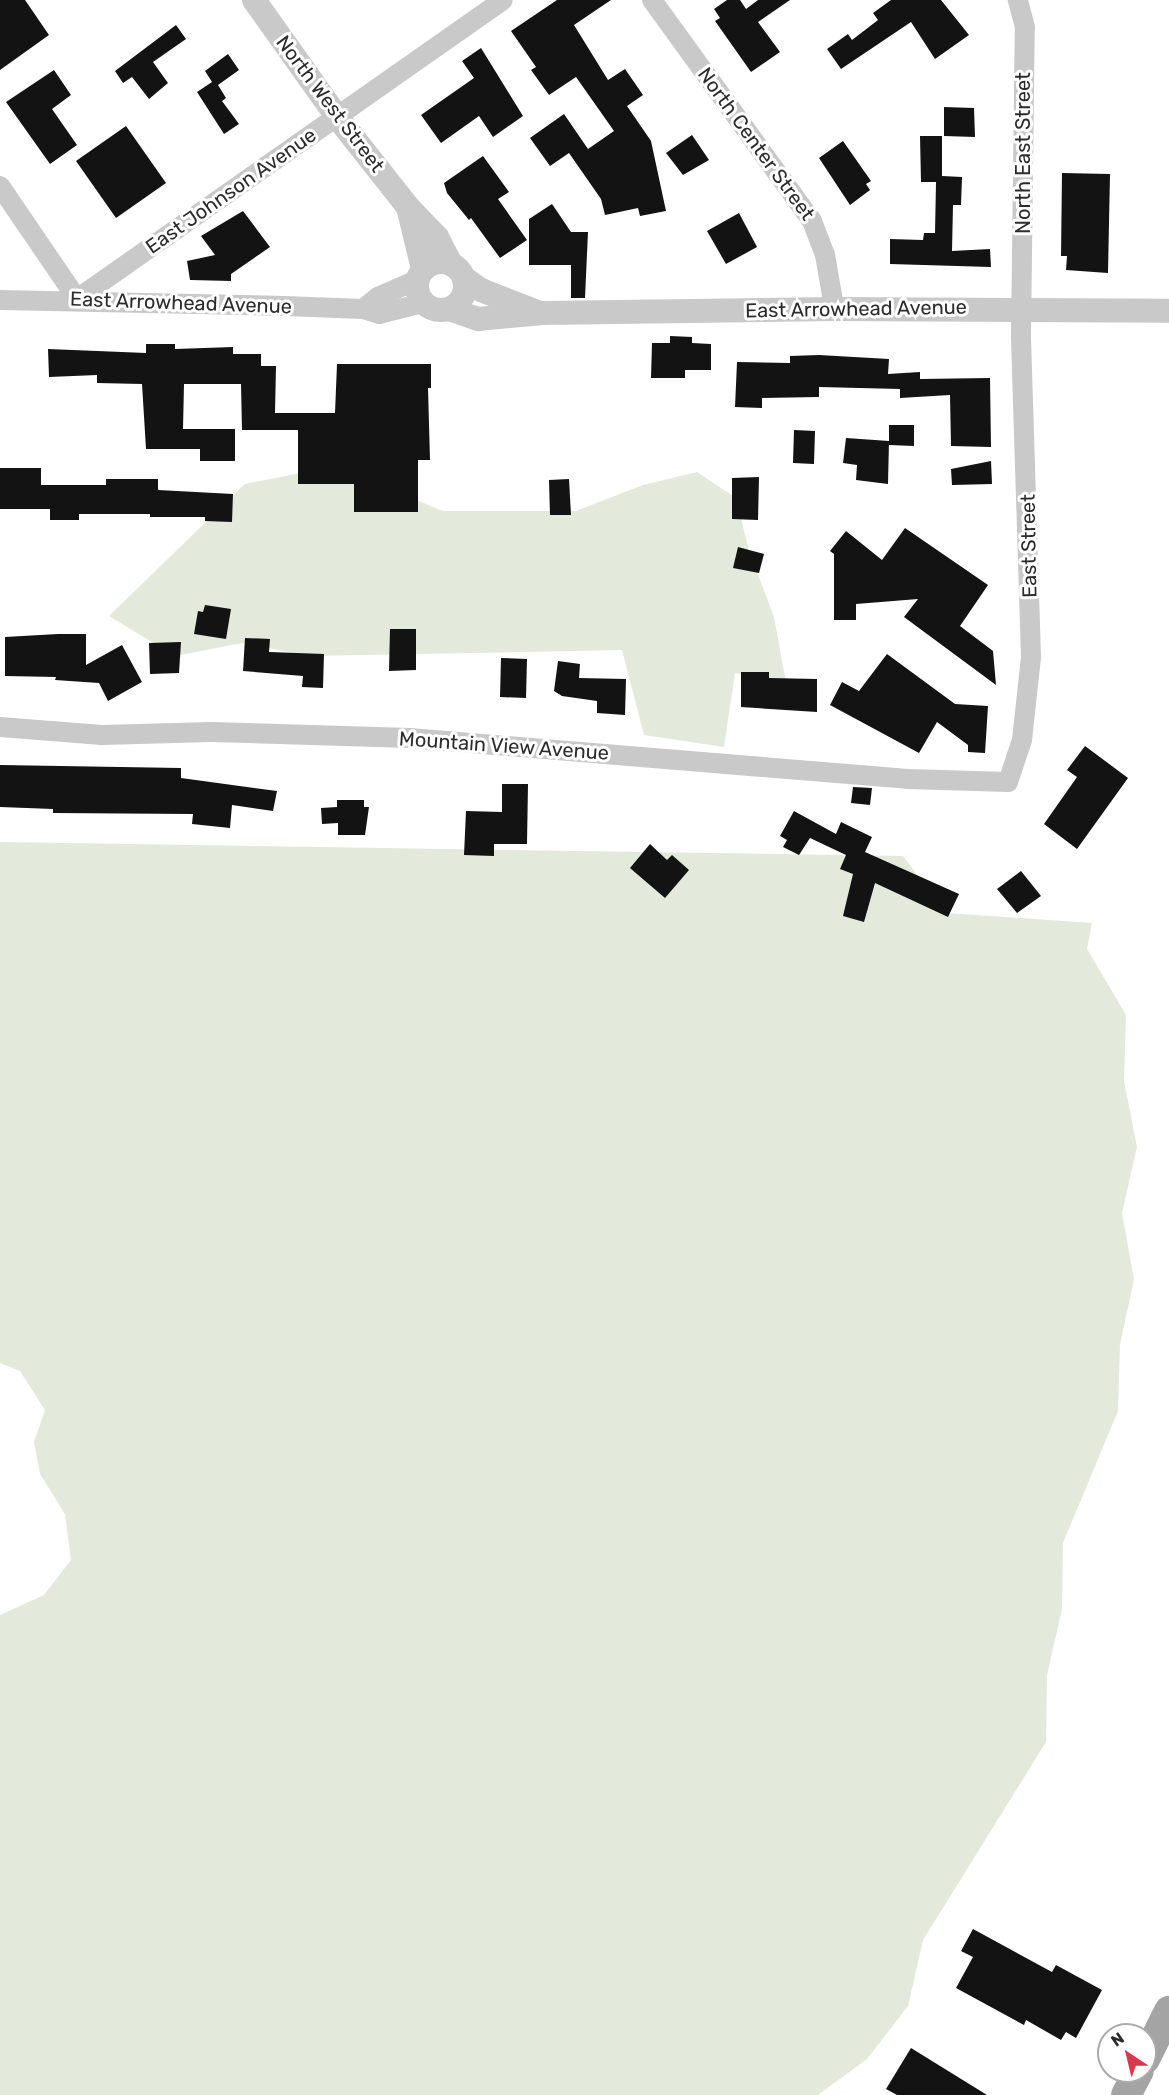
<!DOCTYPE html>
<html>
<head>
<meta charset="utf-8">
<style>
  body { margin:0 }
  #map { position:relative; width:1169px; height:2095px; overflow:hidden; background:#fff; font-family:Rubik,sans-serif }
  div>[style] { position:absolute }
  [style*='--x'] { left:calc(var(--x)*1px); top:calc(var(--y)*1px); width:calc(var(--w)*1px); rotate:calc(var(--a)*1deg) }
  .green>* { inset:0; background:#e3e9db }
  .building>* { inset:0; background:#131313 }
  .minor>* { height:20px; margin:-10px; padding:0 10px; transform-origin:10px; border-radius:10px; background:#c9c9c9 }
  .tertiary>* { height:24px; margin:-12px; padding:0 12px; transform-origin:12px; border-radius:12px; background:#c9c9c9 }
  .tertiary>.ring { margin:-12px; padding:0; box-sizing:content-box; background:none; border:24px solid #c9c9c9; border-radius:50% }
  .primary>* { height:30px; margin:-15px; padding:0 15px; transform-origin:15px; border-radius:15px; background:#a4a4a4 }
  span { translate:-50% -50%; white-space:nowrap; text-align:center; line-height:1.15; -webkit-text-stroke:6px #fff; paint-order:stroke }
  .street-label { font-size:20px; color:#2c2c2c }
  .north { position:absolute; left:1097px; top:2023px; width:60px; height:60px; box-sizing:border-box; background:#fff; border:2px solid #ababab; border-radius:50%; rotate:325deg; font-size:16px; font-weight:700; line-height:24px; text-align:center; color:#2c2c2c }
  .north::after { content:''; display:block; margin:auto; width:21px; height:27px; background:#da384f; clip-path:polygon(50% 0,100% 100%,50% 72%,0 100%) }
</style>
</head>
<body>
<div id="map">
  <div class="green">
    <i style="clip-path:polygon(311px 471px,377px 484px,443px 511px,576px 511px,643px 485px,697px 472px,736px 498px,749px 551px,774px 617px,786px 683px,735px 673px,724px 747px,644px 735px,622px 650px,308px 656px,242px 643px,175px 656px,109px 616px,245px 484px)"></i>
    <i style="clip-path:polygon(0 842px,903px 856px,946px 913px,1092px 923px,1087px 949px,1126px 1015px,1124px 1081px,1137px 1147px,1122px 1213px,1134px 1279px,1120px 1345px,1118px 1411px,1063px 1543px,1062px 1609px,1047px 1675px,1046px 1742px,923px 1940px,908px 2006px,867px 2059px,818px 2095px,0 2095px,0 1615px,44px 1595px,71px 1560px,65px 1514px,40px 1474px,34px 1442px,45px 1410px,20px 1371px,0 1363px)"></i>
  </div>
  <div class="building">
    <i style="clip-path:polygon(0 0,25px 0,49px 35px,0 70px)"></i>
    <i style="clip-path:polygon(557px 0,611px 0,574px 25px,608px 80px,625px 69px,643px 95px,627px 106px,651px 141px,666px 211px,640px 216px,638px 208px,605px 215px,601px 199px,569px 153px,550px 166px,530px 138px,564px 114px,588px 149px,614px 131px,576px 77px,549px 95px,531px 70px,536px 67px,511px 31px)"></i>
    <i style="clip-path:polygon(727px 0,740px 0,746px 9px,758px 0,790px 0,758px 22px,780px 52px,751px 72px,715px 21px,720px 18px,714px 9px)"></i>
    <i style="clip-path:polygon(891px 0,941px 0,969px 35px,935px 59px,911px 22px,841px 69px,827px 49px,848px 34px,852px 40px,878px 20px,873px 13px)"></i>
    <i style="clip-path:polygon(176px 25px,186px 39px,153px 62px,168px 83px,149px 99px,132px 77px,123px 83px,115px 71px)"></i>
    <i style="clip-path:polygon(481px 48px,523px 116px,493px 137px,479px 116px,441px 143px,421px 115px,474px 78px,462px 61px)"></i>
    <i style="clip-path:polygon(228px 54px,239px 70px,218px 85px,226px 98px,222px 101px,239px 124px,224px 134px,197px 92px,212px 82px,205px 71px)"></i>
    <i style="clip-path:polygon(54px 70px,71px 95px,52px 109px,77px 145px,50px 164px,6px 102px)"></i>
    <i style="clip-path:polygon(944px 107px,974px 108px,975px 137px,944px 136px)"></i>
    <i style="clip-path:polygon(126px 126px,166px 183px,116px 218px,76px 161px)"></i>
    <i style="clip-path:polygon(692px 135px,709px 160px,683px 175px,666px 153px)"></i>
    <i style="clip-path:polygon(920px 136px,942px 136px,942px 176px,962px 177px,961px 205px,953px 205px,952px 251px,990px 249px,991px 267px,890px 264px,890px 239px,923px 240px,924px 233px,935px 233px,936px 182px,921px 182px)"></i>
    <i style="clip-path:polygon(843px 141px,871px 181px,866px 184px,870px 190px,850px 205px,819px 158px)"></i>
    <i style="clip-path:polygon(483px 156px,509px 192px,498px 199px,527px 240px,500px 258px,471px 218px,469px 220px,447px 193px,444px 183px)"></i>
    <i style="clip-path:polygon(1062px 173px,1110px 174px,1108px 273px,1066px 270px,1067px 256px,1061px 256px)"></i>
    <i style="clip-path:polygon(552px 204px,571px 232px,588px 232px,585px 298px,571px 298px,571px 265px,529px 265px,529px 219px)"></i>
    <i style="clip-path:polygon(243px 211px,270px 247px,231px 274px,231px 281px,190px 280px,187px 261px,215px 255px,201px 236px)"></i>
    <i style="clip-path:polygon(739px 213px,757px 247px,726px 264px,707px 231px)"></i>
    <i style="clip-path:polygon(670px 336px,692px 337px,692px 343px,711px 344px,711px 370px,685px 370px,685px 378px,651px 378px,652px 343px,670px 343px)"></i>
    <i style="clip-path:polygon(146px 344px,175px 344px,175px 349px,233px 347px,233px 354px,261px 354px,261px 366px,276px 366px,275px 413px,335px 413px,337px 364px,431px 364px,431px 388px,428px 388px,430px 460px,418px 460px,418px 512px,354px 512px,354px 484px,298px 484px,298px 430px,242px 430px,241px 384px,184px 384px,183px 429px,235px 429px,235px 461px,200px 461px,200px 449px,146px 449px,142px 384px,97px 383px,97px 375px,49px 377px,48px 349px,146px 353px)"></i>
    <i style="clip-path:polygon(819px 355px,889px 359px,888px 374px,920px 372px,920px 379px,990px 378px,991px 447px,951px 446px,950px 395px,900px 398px,900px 389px,819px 387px,819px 397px,762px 398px,762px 408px,735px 407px,737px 362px,790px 363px,790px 356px)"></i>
    <i style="clip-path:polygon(889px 425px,914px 425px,914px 446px,889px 445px)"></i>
    <i style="clip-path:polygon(794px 430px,815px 431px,814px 464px,793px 463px)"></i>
    <i style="clip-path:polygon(846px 438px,889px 441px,888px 484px,856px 480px,857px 465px,843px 463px)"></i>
    <i style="clip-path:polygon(991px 461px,992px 484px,952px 485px,951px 469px)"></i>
    <i style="clip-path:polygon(0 468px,41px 468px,41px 485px,106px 485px,106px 479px,158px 479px,158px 490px,233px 494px,232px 522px,205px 521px,205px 517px,150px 517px,150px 514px,79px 514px,79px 520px,50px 520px,50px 509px,0 509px)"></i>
    <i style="clip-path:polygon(759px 477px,758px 520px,732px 519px,732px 478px)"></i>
    <i style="clip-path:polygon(569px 479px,571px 515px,550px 515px,549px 480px)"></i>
    <i style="clip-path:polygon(905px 528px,988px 585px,960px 626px,993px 651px,996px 685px,904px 617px,918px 599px,856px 604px,856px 620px,834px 620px,834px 554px,830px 551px,846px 531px,882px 560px)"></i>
    <i style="clip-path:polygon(738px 547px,764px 554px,759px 573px,733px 568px)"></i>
    <i style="clip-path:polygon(205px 605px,231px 609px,226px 639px,194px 634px,198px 611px,203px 612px)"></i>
    <i style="clip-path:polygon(390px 629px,416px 629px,416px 670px,389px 671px)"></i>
    <i style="clip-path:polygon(58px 634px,86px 634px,86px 665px,122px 645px,142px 682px,108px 701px,99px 683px,55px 680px,56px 677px,5px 676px,5px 637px)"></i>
    <i style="clip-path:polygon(245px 638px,270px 639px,269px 652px,324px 654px,323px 688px,302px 687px,303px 676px,243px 671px)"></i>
    <i style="clip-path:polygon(181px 642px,179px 673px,150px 674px,149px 643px)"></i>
    <i style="clip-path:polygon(887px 654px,955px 704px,988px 706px,985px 753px,968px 752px,968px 745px,937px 722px,919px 753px,830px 705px,842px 682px,859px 691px)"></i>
    <i style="clip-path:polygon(501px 658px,527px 659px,526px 698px,500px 697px)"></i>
    <i style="clip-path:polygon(558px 661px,580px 664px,579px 678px,626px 679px,625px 715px,597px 713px,597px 701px,562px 696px,554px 691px)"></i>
    <i style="clip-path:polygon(741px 672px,769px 672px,769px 678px,817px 679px,817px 712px,741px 707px)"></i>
    <i style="clip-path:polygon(1085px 746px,1128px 778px,1077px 849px,1044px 824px,1077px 777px,1067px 770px)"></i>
    <i style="clip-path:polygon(0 765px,181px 768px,181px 778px,277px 791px,273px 811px,232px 805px,230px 828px,192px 824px,193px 814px,53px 813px,53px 809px,0 807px)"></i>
    <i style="clip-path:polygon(502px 784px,528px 784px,527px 844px,494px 844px,494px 856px,464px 855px,466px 811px,502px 812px)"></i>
    <i style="clip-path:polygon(853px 787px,872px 788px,870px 805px,851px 803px)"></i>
    <i style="clip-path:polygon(337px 800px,364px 800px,364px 807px,369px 807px,365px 835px,338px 835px,338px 823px,322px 824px,321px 808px,337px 807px)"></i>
    <i style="clip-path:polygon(794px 811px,836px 834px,841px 822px,872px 837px,865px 852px,959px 894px,948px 917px,875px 883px,864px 922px,843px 916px,853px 874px,840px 869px,846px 855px,810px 838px,799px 855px,783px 847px,787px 840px,780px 836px)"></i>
    <i style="clip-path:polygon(650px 844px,667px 860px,672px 855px,689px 870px,665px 898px,630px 868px)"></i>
    <i style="clip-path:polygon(1021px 871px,1041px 896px,1017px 913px,997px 889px)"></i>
    <i style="clip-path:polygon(973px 1929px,1052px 1972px,1056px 1965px,1102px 1990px,1076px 2038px,1066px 2032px,1061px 2040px,1026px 2020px,1024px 2025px,956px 1988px,973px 1957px,961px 1951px)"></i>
    <i style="clip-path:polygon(911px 2048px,987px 2095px,897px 2095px,886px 2089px)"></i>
  </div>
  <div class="minor">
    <i style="--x:652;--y:0;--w:273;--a:54.1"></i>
    <i style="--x:812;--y:221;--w:36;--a:69"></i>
    <i style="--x:825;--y:255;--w:47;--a:80.1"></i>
    <i style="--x:0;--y:186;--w:137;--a:55.7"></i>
    <i style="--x:77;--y:299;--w:520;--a:-35.06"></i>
    <i style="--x:0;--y:300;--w:284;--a:1.2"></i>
    <i style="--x:284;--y:306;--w:79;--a:2.2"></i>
    <i style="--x:363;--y:309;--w:17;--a:17"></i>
    <i style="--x:379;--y:314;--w:45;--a:-14"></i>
    <i style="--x:363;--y:309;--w:19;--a:-39"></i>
    <i style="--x:378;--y:297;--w:43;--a:-23.6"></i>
    <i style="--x:0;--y:727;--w:102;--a:4.5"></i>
    <i style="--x:102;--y:735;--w:109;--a:-1.6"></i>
    <i style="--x:211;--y:732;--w:199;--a:1.7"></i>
    <i style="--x:410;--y:738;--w:499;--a:4.7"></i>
    <i style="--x:907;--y:779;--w:101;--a:1.7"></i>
    <i style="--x:1008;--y:782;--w:44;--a:-71.6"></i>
    <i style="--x:1022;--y:740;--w:83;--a:-83.8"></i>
    <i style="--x:1031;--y:657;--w:321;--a:-91.8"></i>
    <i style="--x:1021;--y:336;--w:309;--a:-89.3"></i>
    <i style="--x:1025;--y:27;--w:28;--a:-105"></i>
  </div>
  <div class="tertiary">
    <i style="--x:254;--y:0;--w:143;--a:54.6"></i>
    <i style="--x:337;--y:117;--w:115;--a:51.7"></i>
    <i style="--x:408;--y:207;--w:42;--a:46"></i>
    <i style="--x:437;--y:237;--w:30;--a:63"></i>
    <i style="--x:408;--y:207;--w:64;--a:76.4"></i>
    <i class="ring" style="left:417px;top:262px;width:24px;height:24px"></i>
    <i style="--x:464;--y:278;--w:21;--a:35"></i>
    <i style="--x:481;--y:290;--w:63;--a:21.3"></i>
    <i style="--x:449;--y:309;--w:31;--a:19"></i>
    <i style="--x:478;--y:319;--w:65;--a:-5.3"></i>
    <i style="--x:543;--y:313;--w:291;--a:-0.8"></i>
    <i style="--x:834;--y:309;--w:335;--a:0.3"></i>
  </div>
  <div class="primary">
    <i style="--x:1145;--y:2059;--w:54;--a:-63.4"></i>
    <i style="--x:1126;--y:2095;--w:27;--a:-62"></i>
  </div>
  <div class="street-label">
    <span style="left:330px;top:104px;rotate:53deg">North West Street</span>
    <span style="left:756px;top:144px;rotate:54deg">North Center Street</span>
    <span style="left:1023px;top:153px;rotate:-90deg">North East Street</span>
    <span style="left:231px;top:191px;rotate:-35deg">East Johnson Avenue</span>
    <span style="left:181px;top:303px;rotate:2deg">East Arrowhead Avenue</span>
    <span style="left:856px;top:309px;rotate:-1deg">East Arrowhead Avenue</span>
    <span style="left:1029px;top:546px;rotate:-91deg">East Street</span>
    <span style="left:504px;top:746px;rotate:4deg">Mountain View Avenue</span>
  </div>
  <div class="north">N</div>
</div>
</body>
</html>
